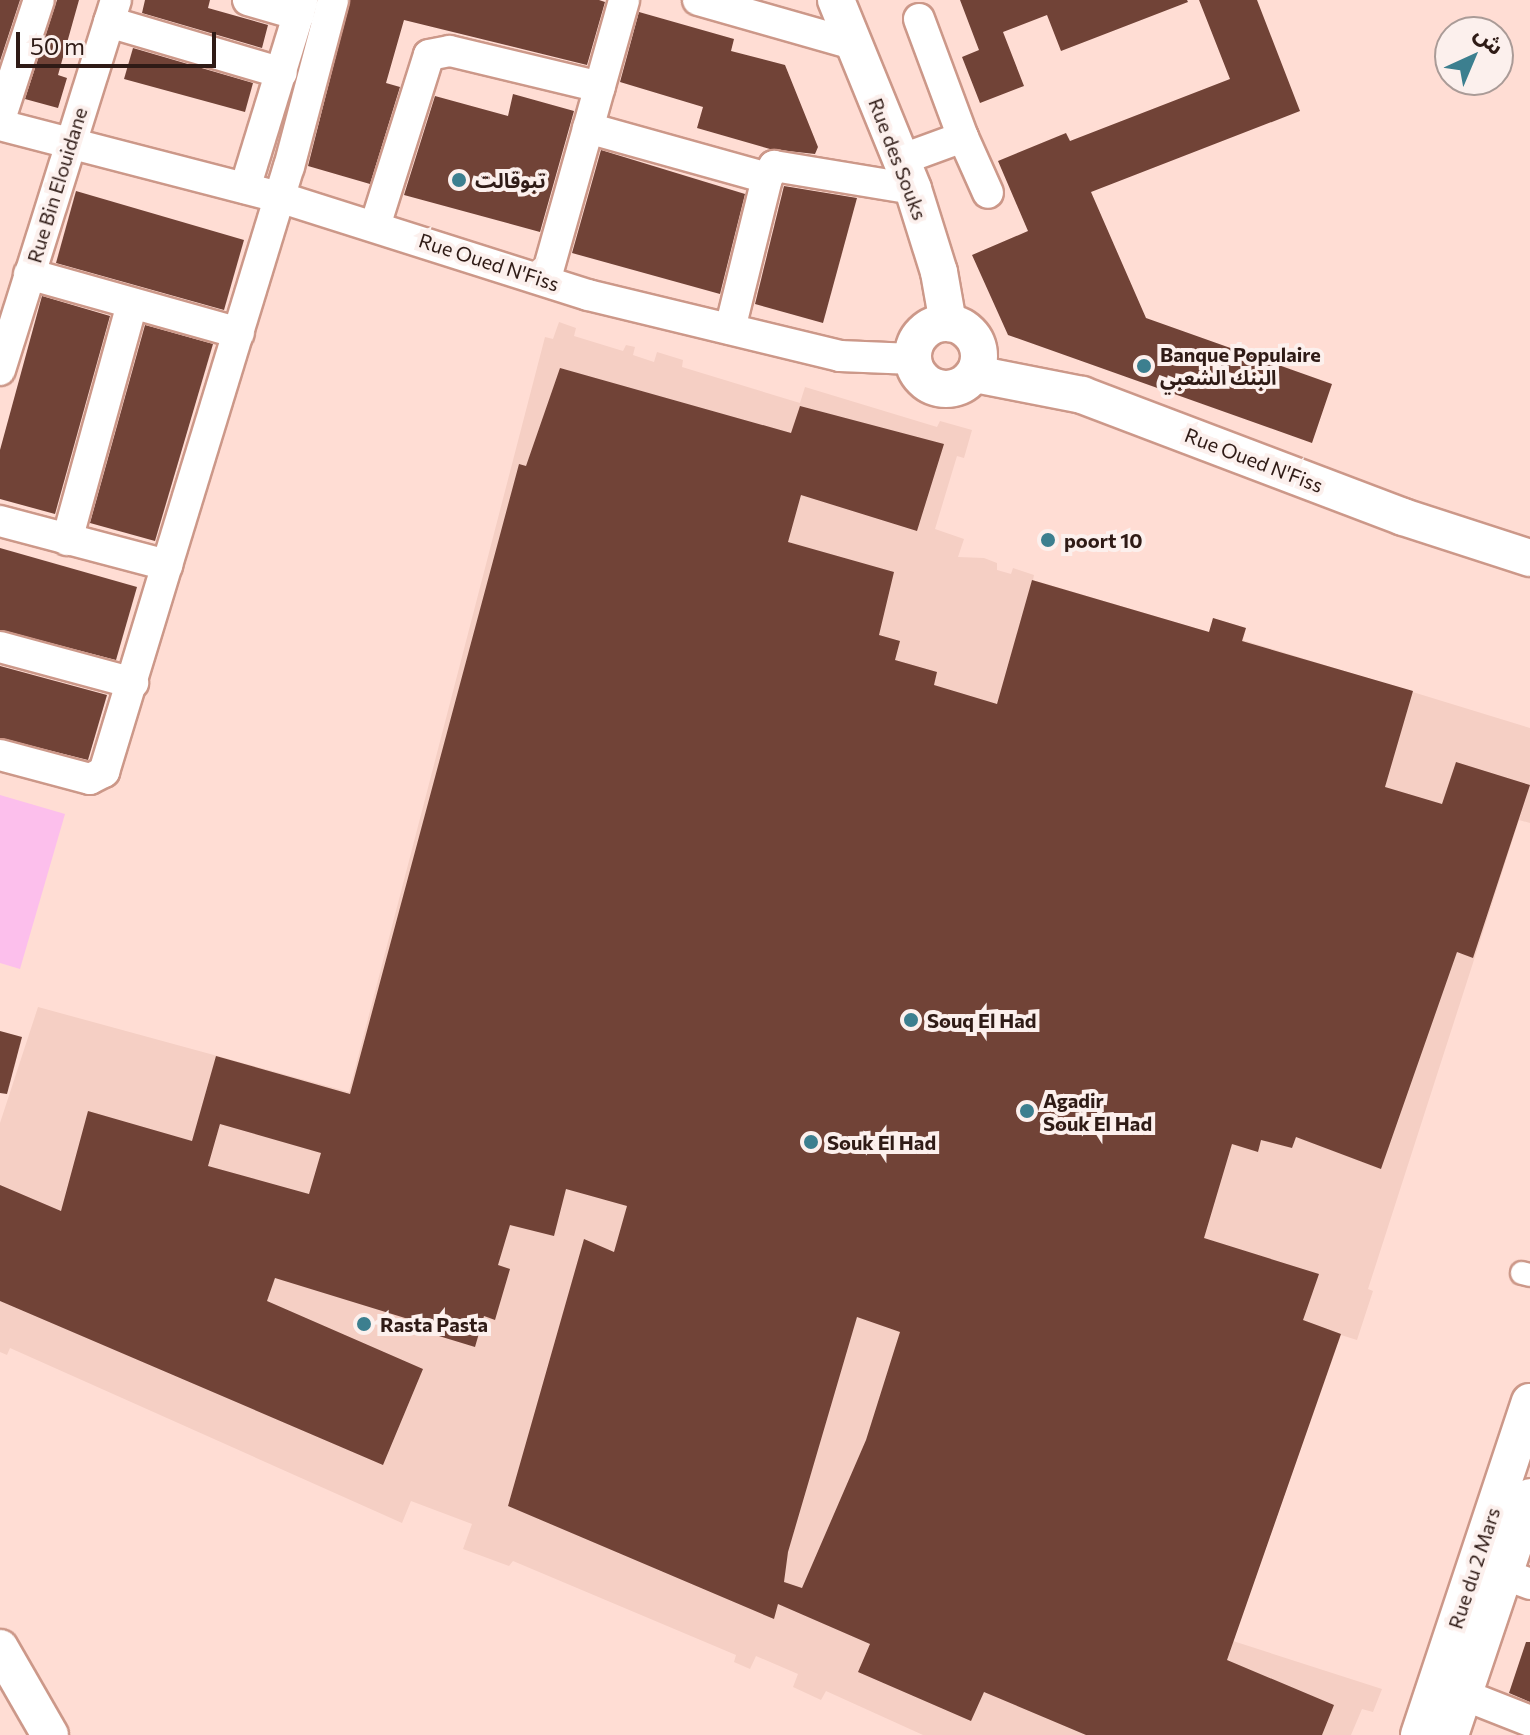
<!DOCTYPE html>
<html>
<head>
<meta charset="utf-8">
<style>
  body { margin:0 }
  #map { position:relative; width:1530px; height:1735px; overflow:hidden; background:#ffddd4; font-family:Commissioner,"Noto Sans Arabic",sans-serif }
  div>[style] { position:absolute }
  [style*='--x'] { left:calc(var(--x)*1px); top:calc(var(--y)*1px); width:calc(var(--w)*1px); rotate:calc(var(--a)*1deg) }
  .built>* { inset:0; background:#f5cfc4 }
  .green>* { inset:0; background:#fcbfec }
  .building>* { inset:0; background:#714337 }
  .roads { filter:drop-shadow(2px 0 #cc9889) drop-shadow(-2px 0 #cc9889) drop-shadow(0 2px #cc9889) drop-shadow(0 -2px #cc9889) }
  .pedestrian>* { height:22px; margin:-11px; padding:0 11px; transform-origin:11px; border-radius:11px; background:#fff }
  .minor>* { height:30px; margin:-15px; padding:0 15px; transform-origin:15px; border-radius:15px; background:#fff }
  .tertiary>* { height:36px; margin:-18px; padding:0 18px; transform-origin:18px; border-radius:18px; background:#fff }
  .tertiary>.ring { margin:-18px; padding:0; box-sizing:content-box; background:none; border:36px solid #fff; border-radius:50% }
  .dots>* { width:22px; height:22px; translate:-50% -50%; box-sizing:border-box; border:4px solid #fcf0ed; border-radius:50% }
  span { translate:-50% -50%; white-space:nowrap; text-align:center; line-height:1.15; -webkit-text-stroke:8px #fcf0ed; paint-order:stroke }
  .street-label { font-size:20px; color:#2f1b16 }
  .poi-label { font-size:20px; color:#2f1b16; font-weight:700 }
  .left { translate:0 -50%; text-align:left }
  .north { position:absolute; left:1434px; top:16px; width:80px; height:80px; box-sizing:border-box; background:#fcf0ed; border:2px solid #aa9b97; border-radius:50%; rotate:44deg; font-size:22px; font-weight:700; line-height:32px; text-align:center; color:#2f1b16 }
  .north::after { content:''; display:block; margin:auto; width:28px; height:36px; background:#3c7f8f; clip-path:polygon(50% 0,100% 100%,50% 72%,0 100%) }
  .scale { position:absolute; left:16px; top:32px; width:200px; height:36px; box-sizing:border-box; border:4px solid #2f1b16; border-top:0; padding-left:10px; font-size:24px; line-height:28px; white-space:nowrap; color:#2f1b16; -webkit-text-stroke:6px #fcf0ed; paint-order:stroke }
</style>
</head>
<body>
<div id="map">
  <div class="built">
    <i style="clip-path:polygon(559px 322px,576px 328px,574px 336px,623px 351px,626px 345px,635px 347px,633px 355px,654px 362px,657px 352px,683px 360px,682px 367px,800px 403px,805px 387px,937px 427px,940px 421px,972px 430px,964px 458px,957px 456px,935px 529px,964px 539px,958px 557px,984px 558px,997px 563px,997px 570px,1011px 574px,1013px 568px,1034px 575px,1033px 580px,1209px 632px,1213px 618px,1246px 628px,1243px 640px,1530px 728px,1530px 823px,1519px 820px,1368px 1289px,1373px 1291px,1357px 1340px,1341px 1335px,1233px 1641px,1382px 1689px,1373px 1712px,1362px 1709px,1351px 1735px,923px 1735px,826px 1691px,821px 1700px,793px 1687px,798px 1674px,756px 1656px,750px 1669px,734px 1662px,736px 1655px,513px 1561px,509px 1566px,463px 1549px,472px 1524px,411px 1501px,402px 1523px,10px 1348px,7px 1355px,0 1352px,0 1123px,38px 1007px,349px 1092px,545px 337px,553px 339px)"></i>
  </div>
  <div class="green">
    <i style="clip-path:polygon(0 795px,65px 814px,20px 969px,0 963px)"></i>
  </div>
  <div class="building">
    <i style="clip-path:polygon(0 0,20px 0,0 61px)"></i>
    <i style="clip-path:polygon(57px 0,79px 0,58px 75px,67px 78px,58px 108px,25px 99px)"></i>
    <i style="clip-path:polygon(145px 0,210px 0,208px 8px,268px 25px,262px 48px,142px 13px)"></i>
    <i style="clip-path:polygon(350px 0,599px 0,605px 2px,587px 65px,404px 20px,386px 83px,400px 87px,370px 184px,308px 166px)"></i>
    <i style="clip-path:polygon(960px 0,1187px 0,1188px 2px,1061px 51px,1047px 15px,1003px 32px,1024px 86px,980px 103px,962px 57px,979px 50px)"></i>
    <i style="clip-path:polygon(1199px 0,1257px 0,1300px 111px,1091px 192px,1146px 318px,1332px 384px,1312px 443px,1008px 335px,972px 255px,1028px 231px,998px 161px,1066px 133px,1070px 141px,1230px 79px)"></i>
    <i style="clip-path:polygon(639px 12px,734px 39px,731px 51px,785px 65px,818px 147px,815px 154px,770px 149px,697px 128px,703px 107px,620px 82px)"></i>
    <i style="clip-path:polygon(133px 48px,253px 83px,245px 112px,124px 79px)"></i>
    <i style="clip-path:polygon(513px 94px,574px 111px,540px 232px,404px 195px,435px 96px,508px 116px)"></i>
    <i style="clip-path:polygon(601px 150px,745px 194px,720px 294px,572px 253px)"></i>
    <i style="clip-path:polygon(784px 186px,857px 198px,823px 323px,755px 304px)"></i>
    <i style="clip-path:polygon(76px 191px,244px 240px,224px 310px,56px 263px)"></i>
    <i style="clip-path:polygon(42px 296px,110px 316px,55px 514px,0 499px,0 450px)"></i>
    <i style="clip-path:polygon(145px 325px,213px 344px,155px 541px,90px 523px)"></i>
    <i style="clip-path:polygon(evenodd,560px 368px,791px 433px,800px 406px,944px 444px,917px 531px,801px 495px,788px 542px,894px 572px,879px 635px,900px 641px,895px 660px,937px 672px,934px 685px,997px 704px,1032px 580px,1209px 632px,1213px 618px,1246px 628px,1242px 641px,1413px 691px,1385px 787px,1442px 804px,1456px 762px,1530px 785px,1473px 958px,1457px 952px,1381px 1169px,1296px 1137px,1292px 1148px,1261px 1140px,1258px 1152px,1232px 1144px,1204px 1238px,1319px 1274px,1303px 1320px,1341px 1334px,1227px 1660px,1334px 1705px,1322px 1735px,1086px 1735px,984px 1692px,971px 1721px,858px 1672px,870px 1644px,778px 1604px,774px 1619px,508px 1506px,584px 1239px,614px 1252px,627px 1206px,566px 1189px,554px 1236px,510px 1225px,498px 1265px,510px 1269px,495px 1320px,484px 1316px,475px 1347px,429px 1333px,431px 1326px,275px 1278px,267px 1301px,423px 1369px,383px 1465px,0 1301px,0 1185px,61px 1211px,88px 1111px,192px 1141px,216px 1056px,350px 1094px,519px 464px,526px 466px,560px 368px,220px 1124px,321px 1153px,309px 1194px,208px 1166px,220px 1124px,560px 368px,857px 1317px,900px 1332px,866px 1440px,802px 1588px,784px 1582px,788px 1552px,857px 1317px)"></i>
    <i style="clip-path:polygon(0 548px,137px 587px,116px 660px,0 630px)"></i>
    <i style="clip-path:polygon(0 666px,107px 695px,88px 760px,0 738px)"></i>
    <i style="clip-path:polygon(0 1031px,22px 1037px,7px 1094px,0 1093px)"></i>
    <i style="clip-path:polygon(1526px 1642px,1530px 1642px,1530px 1702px,1509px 1693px)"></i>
  </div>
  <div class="roads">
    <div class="pedestrian">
      <i style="--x:1522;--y:1273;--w:8;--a:14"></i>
    </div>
    <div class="minor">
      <i style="--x:248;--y:0;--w:53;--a:16.4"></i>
      <i style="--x:698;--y:0;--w:160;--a:15.9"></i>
      <i style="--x:919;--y:19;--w:126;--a:69.6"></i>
      <i style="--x:109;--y:22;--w:180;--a:16.4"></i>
      <i style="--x:0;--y:119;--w:125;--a:-71.9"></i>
      <i style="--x:0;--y:125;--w:288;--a:14.5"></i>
      <i style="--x:279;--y:197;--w:324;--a:17.6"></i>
      <i style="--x:588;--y:295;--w:259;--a:13.6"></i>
      <i style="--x:840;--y:356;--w:73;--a:2.4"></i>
      <i style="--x:588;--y:128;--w:186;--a:15.6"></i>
      <i style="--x:900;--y:160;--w:67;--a:-20.1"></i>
      <i style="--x:963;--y:137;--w:61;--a:65.9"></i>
      <i style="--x:245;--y:188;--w:197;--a:-72.9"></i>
      <i style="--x:375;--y:226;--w:179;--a:-72.5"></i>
      <i style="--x:429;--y:55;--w:21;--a:-11"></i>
      <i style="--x:450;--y:51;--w:154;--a:13.5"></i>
      <i style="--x:29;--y:274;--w:218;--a:15.7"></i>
      <i style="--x:546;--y:278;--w:289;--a:-74.3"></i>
      <i style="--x:730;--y:329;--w:155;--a:-76.2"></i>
      <i style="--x:767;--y:178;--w:14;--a:-60"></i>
      <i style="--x:774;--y:166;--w:141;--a:9.4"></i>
      <i style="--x:0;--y:370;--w:388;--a:-72.6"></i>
      <i style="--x:0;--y:521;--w:173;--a:14.8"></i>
      <i style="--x:167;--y:565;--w:416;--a:-73"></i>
      <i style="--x:289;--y:167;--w:173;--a:-75.2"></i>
      <i style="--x:67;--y:540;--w:245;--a:-74.6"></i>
      <i style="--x:0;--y:647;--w:138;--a:15.1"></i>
      <i style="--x:0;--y:755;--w:93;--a:14.9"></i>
      <i style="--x:90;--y:779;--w:16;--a:-27"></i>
      <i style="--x:104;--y:772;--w:216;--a:-73.1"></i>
      <i style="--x:1503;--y:1574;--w:29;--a:20"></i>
      <i style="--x:1464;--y:1695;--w:71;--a:21.5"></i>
    </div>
    <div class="tertiary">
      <i style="--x:836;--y:0;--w:204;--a:67.8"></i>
      <i style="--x:913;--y:189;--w:87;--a:72.6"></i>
      <i style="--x:939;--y:272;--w:52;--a:80"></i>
      <i class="ring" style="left:913px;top:323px;width:30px;height:30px"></i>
      <i style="--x:975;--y:374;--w:109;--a:11.1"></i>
      <i style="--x:1082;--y:395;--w:343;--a:20.8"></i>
      <i style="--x:1403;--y:517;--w:133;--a:17.9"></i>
      <i style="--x:0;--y:1648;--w:100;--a:60.1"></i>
      <i style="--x:1419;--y:1735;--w:351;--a:-71.6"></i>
      <i style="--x:1450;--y:1735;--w:251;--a:-71.4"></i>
    </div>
  </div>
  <div class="dots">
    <i style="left:459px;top:180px;background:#3c7f8f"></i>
    <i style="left:1144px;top:366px;background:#3c7f8f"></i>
    <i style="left:1048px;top:540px;background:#3c7f8f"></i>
    <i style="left:911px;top:1020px;background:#3c7f8f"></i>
    <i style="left:1027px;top:1111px;background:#3c7f8f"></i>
    <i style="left:811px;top:1142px;background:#3c7f8f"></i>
    <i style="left:364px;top:1324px;background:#3c7f8f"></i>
  </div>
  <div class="street-label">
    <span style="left:898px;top:159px;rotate:69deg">Rue des Souks</span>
    <span style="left:57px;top:185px;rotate:-73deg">Rue Bin Elouidane</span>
    <span style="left:489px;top:262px;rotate:18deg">Rue Oued N'Fiss</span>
    <span style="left:1254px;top:460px;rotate:21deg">Rue Oued N'Fiss</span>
    <span style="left:1474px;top:1568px;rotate:-72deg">Rue du 2 Mars</span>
  </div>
  <div class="poi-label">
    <span class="left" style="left:475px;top:180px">تبوقالت</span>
    <span class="left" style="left:1160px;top:366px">Banque Populaire<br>البنك الشعبي</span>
    <span class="left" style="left:1064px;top:540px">poort 10</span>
    <span class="left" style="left:927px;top:1020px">Souq El Had</span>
    <span class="left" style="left:1043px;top:1112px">Agadir<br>Souk El Had</span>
    <span class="left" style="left:827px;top:1142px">Souk El Had</span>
    <span class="left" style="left:380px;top:1324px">Rasta Pasta</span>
  </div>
  <div class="north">ش</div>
  <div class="scale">50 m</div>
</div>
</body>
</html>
